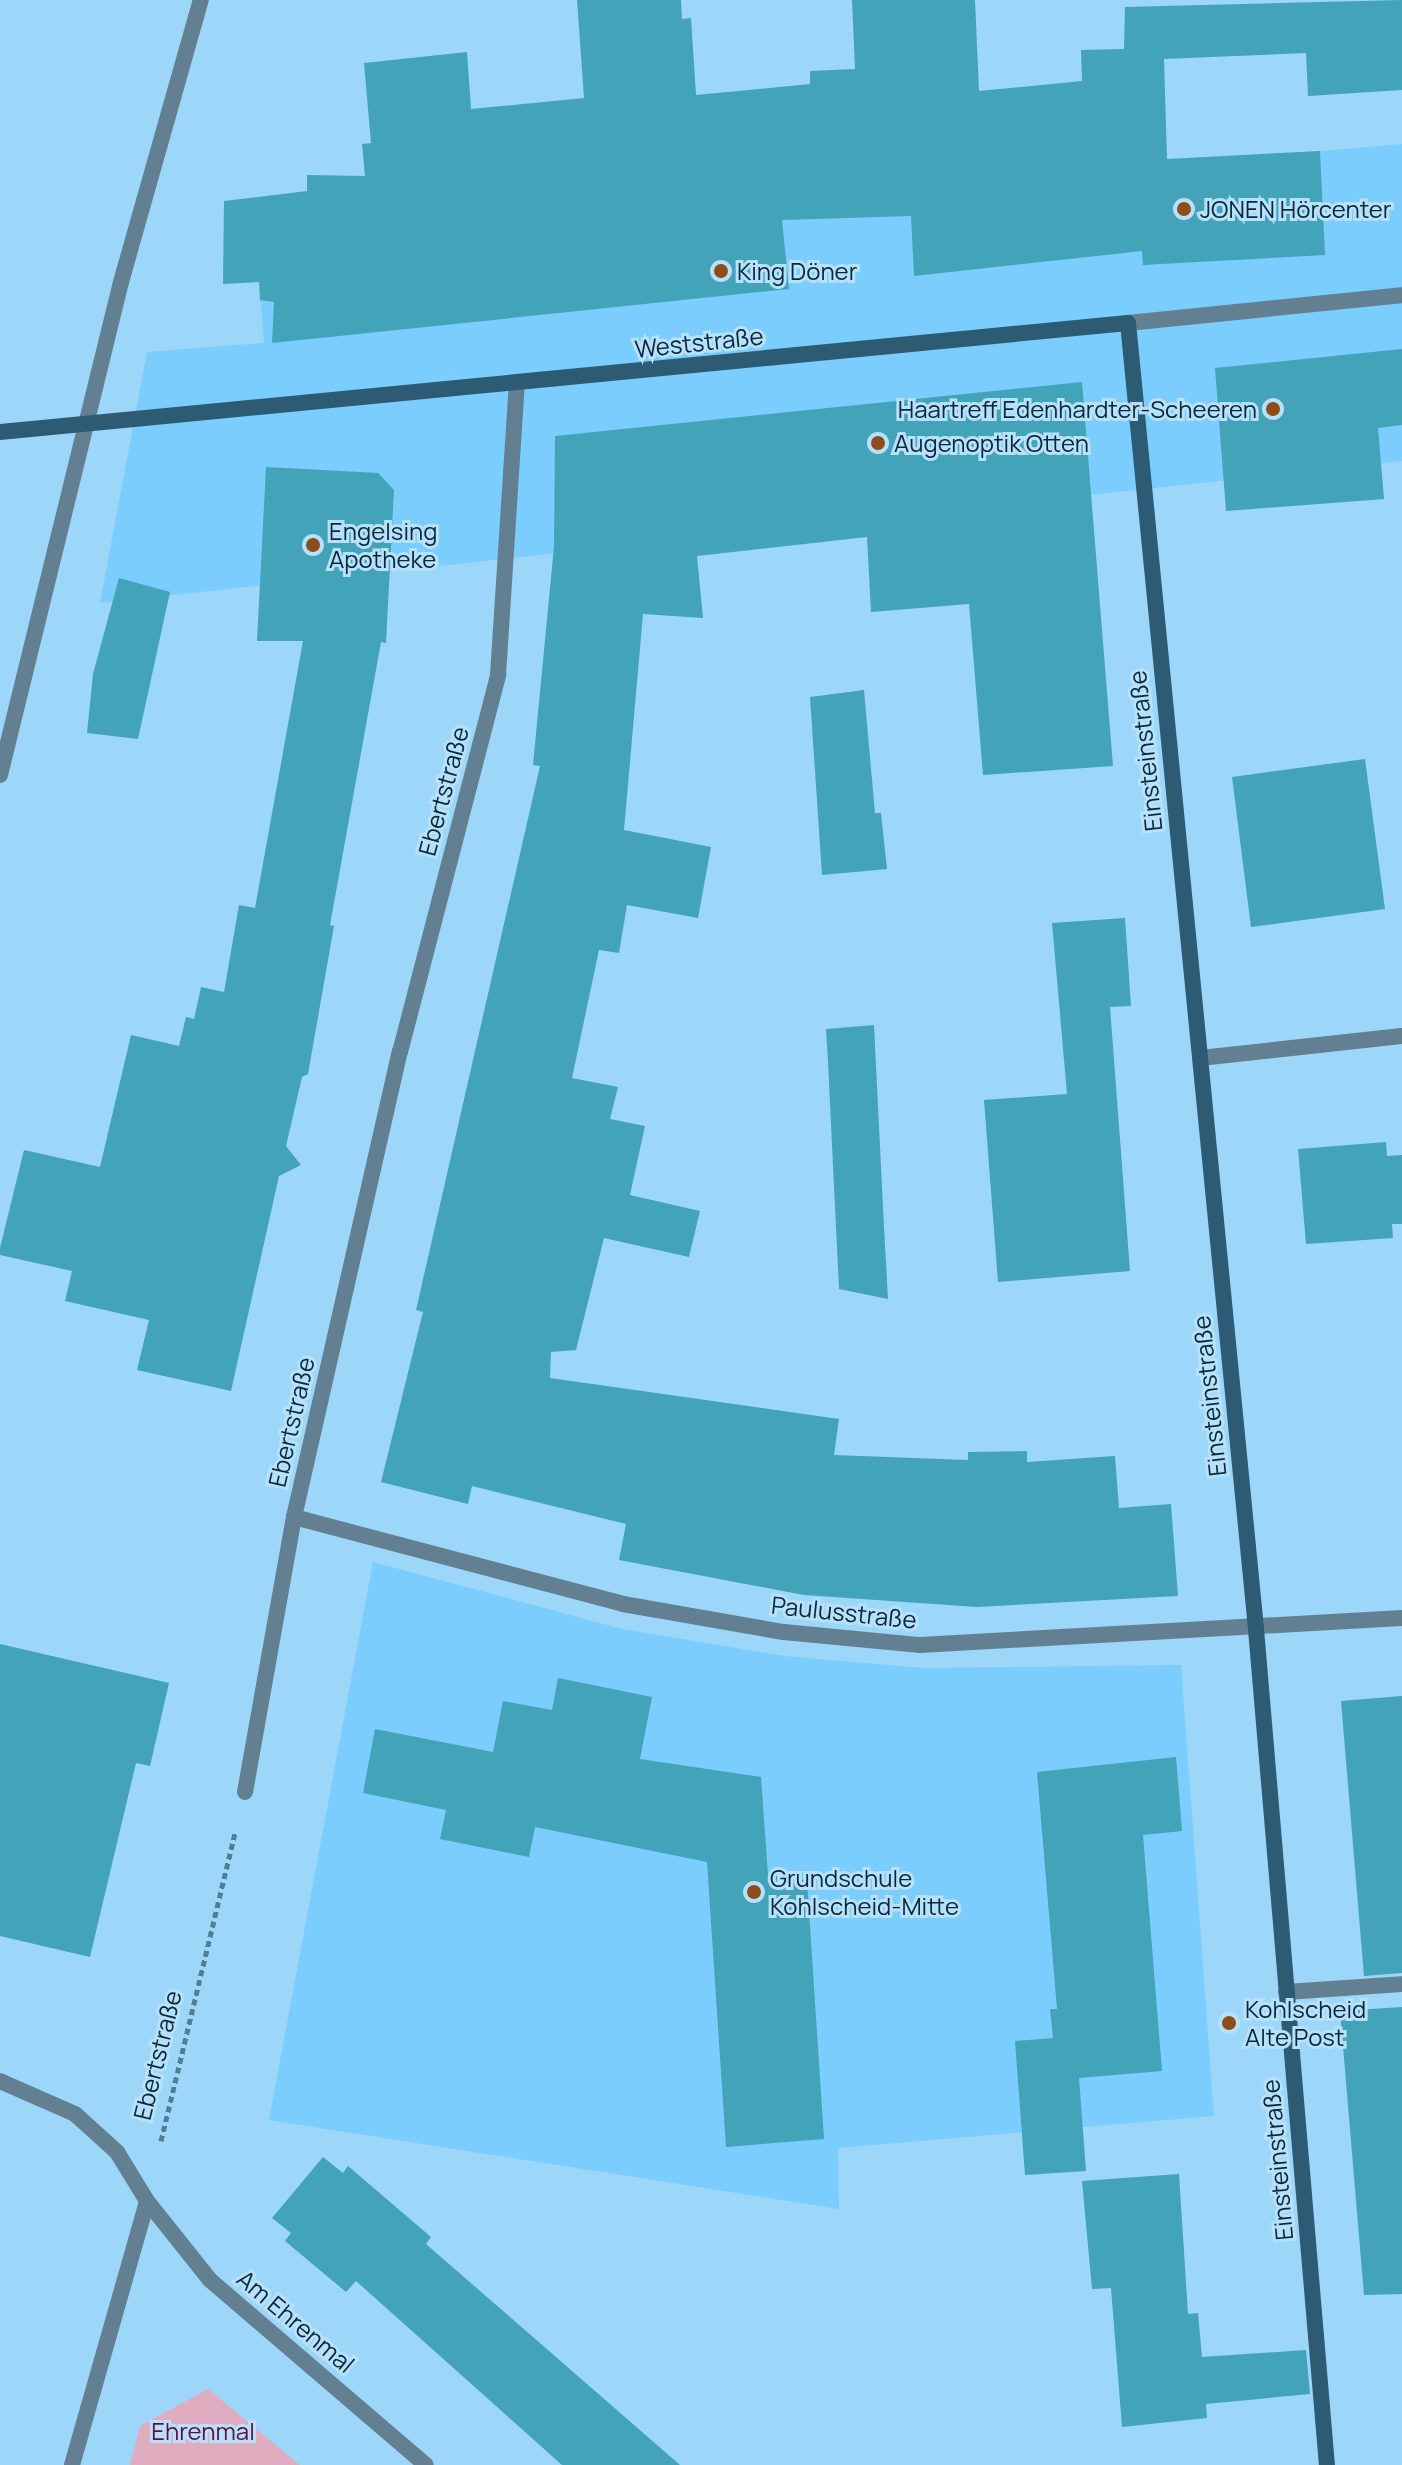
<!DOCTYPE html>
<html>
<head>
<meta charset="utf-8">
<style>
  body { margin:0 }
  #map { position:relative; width:1402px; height:2465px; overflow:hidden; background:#9cd6f9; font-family:Manrope,sans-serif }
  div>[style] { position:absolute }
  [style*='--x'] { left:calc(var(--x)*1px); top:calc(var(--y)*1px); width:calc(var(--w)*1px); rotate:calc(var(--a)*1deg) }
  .built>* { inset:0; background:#7acdfc }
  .green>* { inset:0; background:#e0acbf }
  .building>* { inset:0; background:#42a3b9 }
  .path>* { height:5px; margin-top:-2.5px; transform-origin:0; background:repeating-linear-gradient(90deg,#517e97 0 6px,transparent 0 10px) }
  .service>* { height:16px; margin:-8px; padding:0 8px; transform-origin:8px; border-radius:8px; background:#638092 }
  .minor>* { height:16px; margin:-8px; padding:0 8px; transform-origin:8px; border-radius:8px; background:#638092 }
  .tertiary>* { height:16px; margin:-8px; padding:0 8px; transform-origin:8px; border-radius:8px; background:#638092 }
  .secondary>* { height:16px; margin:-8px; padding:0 8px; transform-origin:8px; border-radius:8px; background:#2e5b74 }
  .dots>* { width:22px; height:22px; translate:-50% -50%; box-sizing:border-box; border:4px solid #b7e1fb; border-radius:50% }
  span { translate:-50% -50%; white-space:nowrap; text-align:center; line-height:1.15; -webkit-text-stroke:6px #b7e1fb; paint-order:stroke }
  .poi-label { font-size:24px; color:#092939 }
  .left { translate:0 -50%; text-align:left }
  .right { translate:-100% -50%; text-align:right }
  .street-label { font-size:24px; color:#092939 }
  .park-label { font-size:24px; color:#640d3a }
</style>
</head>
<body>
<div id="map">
  <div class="built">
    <i style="clip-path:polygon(1402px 144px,1402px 461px,100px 603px,147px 352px,264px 343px,256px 244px)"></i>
    <i style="clip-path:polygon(373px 1562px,622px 1629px,784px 1656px,923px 1668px,1181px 1665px,1214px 2116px,838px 2148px,839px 2209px,269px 2120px)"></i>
  </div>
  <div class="green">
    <i style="clip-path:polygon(208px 2389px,300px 2465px,130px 2465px,140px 2426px)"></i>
  </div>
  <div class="building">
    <i style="clip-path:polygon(577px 0,681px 0,682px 19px,691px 18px,696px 95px,810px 84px,810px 71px,855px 69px,852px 0,975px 0,979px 91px,1082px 81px,1081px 50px,1124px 49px,1125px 7px,1402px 0,1402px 90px,1308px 96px,1306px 53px,1164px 59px,1167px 159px,1320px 151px,1325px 255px,1143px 265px,1142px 251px,914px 276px,911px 216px,782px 220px,789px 289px,272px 343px,274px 302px,260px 300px,259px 282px,223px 284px,224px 201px,307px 191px,307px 175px,365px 176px,362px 144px,371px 143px,364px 63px,467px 52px,471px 109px,584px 98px)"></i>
    <i style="clip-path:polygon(1402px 349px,1402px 425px,1378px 428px,1384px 499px,1226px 511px,1215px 368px)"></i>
    <i style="clip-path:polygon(1082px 382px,1113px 766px,983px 775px,969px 604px,871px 612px,867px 537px,697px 556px,703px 618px,643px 614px,624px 830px,711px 847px,698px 918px,627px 905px,619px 953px,599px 950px,572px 1078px,618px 1087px,610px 1119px,645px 1126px,630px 1195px,700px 1211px,689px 1257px,604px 1238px,576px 1350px,551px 1352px,550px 1378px,839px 1419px,834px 1455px,968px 1460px,968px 1452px,1027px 1451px,1027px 1462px,1115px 1456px,1119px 1508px,1171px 1504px,1178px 1596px,977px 1607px,804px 1595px,619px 1560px,626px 1524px,472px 1486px,468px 1504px,381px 1482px,423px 1312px,416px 1310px,540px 766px,533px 765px,554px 546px,555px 436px)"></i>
    <i style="clip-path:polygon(266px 467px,378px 473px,394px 490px,386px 643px,381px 642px,330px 925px,334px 926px,308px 1074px,302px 1077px,286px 1146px,301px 1165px,279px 1176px,231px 1391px,137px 1370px,149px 1320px,65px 1301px,72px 1271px,0 1255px,0 1248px,24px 1150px,100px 1167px,131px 1035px,179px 1046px,186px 1017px,194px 1019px,201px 987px,224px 992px,239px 905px,255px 908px,303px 641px,257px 641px)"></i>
    <i style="clip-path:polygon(119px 578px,170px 592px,138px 739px,87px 733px,93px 674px)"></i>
    <i style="clip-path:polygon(864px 690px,875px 813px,881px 813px,887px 869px,822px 875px,810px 697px)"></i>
    <i style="clip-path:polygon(1365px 759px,1385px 909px,1251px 927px,1232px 777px)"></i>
    <i style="clip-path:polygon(1125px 918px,1131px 1006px,1110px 1007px,1130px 1271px,998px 1282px,984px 1100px,1067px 1094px,1052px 923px)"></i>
    <i style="clip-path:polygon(874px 1025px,884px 1227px,888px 1299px,839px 1289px,828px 1062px,826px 1029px)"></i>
    <i style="clip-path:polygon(1386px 1142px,1387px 1156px,1402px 1155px,1402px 1224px,1392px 1224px,1393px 1238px,1306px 1244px,1298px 1149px)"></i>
    <i style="clip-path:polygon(0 1644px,169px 1683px,150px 1766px,136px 1763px,90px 1957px,0 1936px)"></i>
    <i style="clip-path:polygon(558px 1678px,652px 1697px,640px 1759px,761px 1777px,768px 1875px,807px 1880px,824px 2139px,726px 2147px,707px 1862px,535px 1827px,529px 1857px,440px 1839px,446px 1810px,363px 1793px,375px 1729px,493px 1752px,503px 1701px,552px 1710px)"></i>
    <i style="clip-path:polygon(1402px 1696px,1402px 1973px,1364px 1976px,1341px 1701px)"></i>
    <i style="clip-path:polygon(1176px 1757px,1182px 1831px,1143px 1835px,1162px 2071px,1079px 2078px,1086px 2171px,1025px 2175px,1015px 2041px,1053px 2038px,1050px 2009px,1057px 2009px,1037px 1772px)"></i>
    <i style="clip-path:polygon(1402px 2007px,1402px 2294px,1364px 2295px,1340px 2011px)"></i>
    <i style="clip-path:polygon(323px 2157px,343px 2173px,348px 2166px,431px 2237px,426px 2244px,680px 2465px,562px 2465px,356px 2281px,346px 2292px,285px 2241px,291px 2233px,272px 2218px)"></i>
    <i style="clip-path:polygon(1179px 2174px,1188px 2314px,1198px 2313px,1202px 2357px,1306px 2350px,1310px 2394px,1206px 2404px,1207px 2418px,1122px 2427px,1111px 2288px,1092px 2289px,1082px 2181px)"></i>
  </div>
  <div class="path">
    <i style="--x:161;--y:2141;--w:318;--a:-76.5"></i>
  </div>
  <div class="service">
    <i style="--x:1200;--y:1058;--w:203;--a:-6.2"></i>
    <i style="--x:1286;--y:1992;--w:116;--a:-3.9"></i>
  </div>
  <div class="minor">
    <i style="--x:0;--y:775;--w:508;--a:-76.21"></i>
    <i style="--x:121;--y:282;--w:293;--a:-74.2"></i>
    <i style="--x:294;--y:1517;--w:340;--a:14.8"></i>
    <i style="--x:623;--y:1604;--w:163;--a:9.9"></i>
    <i style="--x:784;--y:1632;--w:137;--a:5.5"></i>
    <i style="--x:920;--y:1645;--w:483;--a:-3.2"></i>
    <i style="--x:245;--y:1792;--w:279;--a:-79.9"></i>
    <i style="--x:294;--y:1517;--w:477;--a:-77.2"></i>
    <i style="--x:400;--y:1052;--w:390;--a:-75.4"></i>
    <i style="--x:498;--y:675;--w:292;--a:-86.3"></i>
    <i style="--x:0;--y:2081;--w:82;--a:23.7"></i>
    <i style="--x:75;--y:2114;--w:57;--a:42.1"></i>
    <i style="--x:117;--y:2152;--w:57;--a:58.5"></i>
    <i style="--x:147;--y:2201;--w:101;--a:51.4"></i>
    <i style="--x:210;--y:2280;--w:284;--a:40.6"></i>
    <i style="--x:72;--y:2465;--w:274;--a:-74.1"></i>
  </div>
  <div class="tertiary">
    <i style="--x:1128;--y:323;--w:275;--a:-5.8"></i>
  </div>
  <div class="secondary">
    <i style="--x:0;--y:432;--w:1133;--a:-5.52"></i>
    <i style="--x:1128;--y:323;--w:1312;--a:84.4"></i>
    <i style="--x:1256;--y:1629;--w:839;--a:85.15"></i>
  </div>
  <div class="dots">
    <i style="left:1184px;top:209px;background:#8e4d18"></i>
    <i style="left:721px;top:271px;background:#8e4d18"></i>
    <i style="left:1273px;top:409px;background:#8e4d18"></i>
    <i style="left:878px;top:443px;background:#8e4d18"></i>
    <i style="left:313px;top:545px;background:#8e4d18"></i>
    <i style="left:754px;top:1892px;background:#8e4d18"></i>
    <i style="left:1229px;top:2023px;background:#8e4d18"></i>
  </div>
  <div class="poi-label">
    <span class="left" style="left:1200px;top:209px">JONEN Hörcenter</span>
    <span class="left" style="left:737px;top:271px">King Döner</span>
    <span class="right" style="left:1257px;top:409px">Haartreff Edenhardter-Scheeren</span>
    <span class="left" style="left:894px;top:443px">Augenoptik Otten</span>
    <span class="left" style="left:329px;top:545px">Engelsing<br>Apotheke</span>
    <span class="left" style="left:770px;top:1892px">Grundschule<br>Kohlscheid-Mitte</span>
    <span class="left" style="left:1245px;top:2023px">Kohlscheid<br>Alte Post</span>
  </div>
  <div class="street-label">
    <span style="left:699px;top:342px;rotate:-6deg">Weststraße</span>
    <span style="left:1145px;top:751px;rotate:-96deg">Einsteinstraße</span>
    <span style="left:443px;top:791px;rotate:-75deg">Ebertstraße</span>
    <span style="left:1209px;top:1396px;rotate:-96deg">Einsteinstraße</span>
    <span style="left:291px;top:1422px;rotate:-77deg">Ebertstraße</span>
    <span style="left:844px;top:1612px;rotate:6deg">Paulusstraße</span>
    <span style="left:157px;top:2055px;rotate:-76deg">Ebertstraße</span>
    <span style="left:1277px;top:2160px;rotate:-95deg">Einsteinstraße</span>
    <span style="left:296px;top:2321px;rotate:40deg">Am Ehrenmal</span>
  </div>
  <div class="park-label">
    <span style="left:203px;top:2431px">Ehrenmal</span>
  </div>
</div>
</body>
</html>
